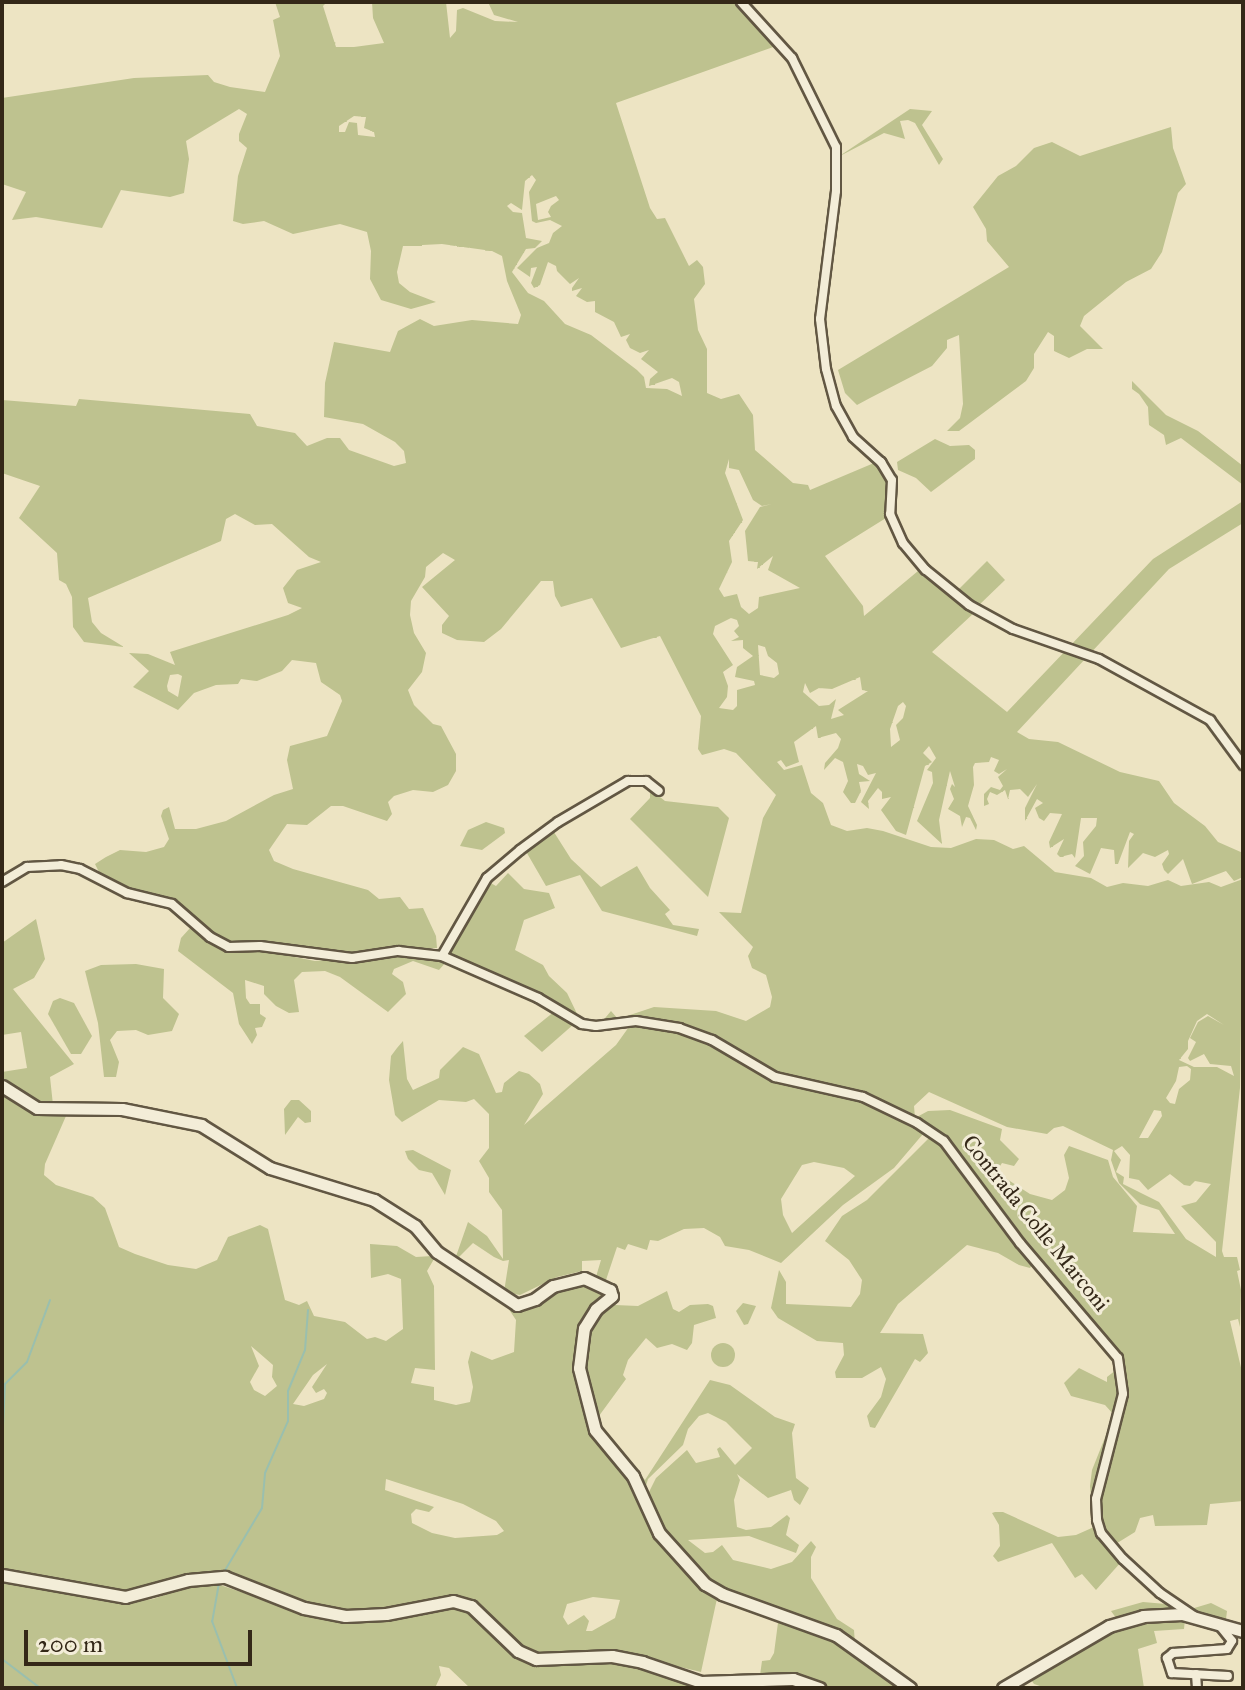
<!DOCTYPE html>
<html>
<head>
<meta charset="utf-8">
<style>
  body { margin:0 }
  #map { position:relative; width:1245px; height:1690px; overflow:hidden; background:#ede4c3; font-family:"IM FELL Great Primer",serif }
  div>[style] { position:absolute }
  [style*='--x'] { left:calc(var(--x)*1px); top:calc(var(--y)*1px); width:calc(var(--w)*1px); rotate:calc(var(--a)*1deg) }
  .green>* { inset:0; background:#bec28f }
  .round { border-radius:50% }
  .stream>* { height:2px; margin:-1px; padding:0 1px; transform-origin:1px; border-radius:1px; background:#9abfae }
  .roads { filter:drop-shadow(2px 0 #625743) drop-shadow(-2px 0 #625743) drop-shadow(0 2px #625743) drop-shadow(0 -2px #625743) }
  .street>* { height:8px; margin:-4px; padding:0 4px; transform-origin:4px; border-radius:4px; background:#f3edd8 }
  .secondary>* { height:11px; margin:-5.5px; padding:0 5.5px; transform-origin:5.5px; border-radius:5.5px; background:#f3edd8 }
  span { translate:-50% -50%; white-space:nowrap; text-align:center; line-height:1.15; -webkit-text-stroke:6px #f3edd8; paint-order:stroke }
  .street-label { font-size:22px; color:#342818 }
  .frame { position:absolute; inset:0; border:4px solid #342818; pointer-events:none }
  .scale { position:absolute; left:24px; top:1630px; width:228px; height:36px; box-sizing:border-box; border:4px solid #342818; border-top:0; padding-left:10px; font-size:24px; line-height:28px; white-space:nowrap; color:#342818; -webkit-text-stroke:6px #f3edd8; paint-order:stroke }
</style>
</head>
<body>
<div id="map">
  <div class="green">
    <i style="clip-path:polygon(evenodd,275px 2px,327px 2px,323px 6px,336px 47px,354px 47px,384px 43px,373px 18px,372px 2px,446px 2px,450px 38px,456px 31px,457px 10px,463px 8px,495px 21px,518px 22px,494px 15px,488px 2px,735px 2px,776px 46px,616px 103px,650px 208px,657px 219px,665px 218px,689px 266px,697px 260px,703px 267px,705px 284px,694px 299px,698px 330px,707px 349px,707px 393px,721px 399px,739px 394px,753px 415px,755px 450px,793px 483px,808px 485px,810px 490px,874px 463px,885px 475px,889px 482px,886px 518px,825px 556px,863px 606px,864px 616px,918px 571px,975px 612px,932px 652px,1007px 712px,1153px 559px,1243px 501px,1243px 523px,1169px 569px,1017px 732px,1029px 739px,1058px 742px,1120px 772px,1159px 781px,1174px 803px,1205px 826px,1218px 842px,1243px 853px,1243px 877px,1234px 881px,1226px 871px,1192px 884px,1183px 859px,1168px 874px,1164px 870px,1162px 864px,1169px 854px,1168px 850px,1155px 857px,1143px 853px,1128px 868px,1129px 841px,1134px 834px,1130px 832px,1118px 864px,1115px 864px,1114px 850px,1101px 848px,1090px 874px,1075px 866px,1084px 856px,1083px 842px,1096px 826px,1097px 818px,1081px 818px,1075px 858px,1072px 854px,1060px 857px,1057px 854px,1064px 839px,1050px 848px,1049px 842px,1062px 814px,1050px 813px,1044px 821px,1039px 818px,1035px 808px,1043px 803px,1037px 799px,1025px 821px,1025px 808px,1037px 784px,1028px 797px,1020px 789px,1010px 790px,1008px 799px,1005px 790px,997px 795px,990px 792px,987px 799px,989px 804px,984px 806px,984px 794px,991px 787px,1000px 790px,1003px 786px,998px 777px,1007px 769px,999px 774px,994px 771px,999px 760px,991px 757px,989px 762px,975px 763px,973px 767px,974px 785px,968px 806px,977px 825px,976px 830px,970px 818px,966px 817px,962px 827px,960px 816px,948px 809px,954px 799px,950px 789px,952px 784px,955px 787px,950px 771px,939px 820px,942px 844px,917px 821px,933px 783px,932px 772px,927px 770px,936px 758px,929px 746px,923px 753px,932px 762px,925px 766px,906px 835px,896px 831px,881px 810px,891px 797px,882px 799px,882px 792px,878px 788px,868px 801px,869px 809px,861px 802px,876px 773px,868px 775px,863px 766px,857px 764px,859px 774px,870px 781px,859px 782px,861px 791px,855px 803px,851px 803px,843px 792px,848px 781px,843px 762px,835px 758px,824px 770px,825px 763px,838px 748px,841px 739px,836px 733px,818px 738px,816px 726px,794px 742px,799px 762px,786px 767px,781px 760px,777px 762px,784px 770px,802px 765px,811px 793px,823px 803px,831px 825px,847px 831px,867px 828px,883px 831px,931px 847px,951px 848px,976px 839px,994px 840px,1013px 849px,1024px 846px,1055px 872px,1091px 878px,1107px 887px,1123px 883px,1148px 886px,1168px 880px,1181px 886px,1209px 882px,1221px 887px,1243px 879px,1240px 1088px,1222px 1251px,1224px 1257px,1237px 1257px,1240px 1270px,1237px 1271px,1241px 1290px,1240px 1327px,1238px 1319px,1230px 1321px,1243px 1376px,1243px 1501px,1210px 1504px,1207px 1525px,1155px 1526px,1153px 1515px,1140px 1518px,1135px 1532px,1114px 1545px,1105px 1536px,1098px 1519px,1117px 1425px,1121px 1369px,953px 1151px,915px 1118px,846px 1089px,775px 1074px,683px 1026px,639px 1018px,601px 1023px,611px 1011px,618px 1019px,654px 1007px,716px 1011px,746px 1021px,770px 1007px,772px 997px,766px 975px,752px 968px,748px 956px,753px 947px,719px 912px,741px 913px,763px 818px,776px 795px,736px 753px,724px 749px,702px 755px,698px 749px,701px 716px,660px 636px,621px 648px,592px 598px,561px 607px,555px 596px,553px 581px,541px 581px,501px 629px,484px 642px,457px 640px,442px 633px,442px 625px,449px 616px,422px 587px,455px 560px,443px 553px,426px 567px,425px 577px,411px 601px,410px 615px,414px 633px,426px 653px,422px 672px,408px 690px,414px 705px,433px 724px,441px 726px,456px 754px,456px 771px,448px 785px,433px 792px,413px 790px,394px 796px,388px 802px,392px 814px,387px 821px,343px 806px,331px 806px,307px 825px,287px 824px,269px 850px,274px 861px,293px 869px,368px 890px,379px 899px,400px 897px,409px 909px,423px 908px,436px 936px,437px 948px,397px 948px,363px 955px,231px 945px,206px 930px,180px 905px,164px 898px,133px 893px,102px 878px,95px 864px,106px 857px,120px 850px,146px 852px,164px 847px,169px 839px,161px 816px,163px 810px,169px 807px,175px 829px,196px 829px,226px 821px,274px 795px,293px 789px,287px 760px,290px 746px,327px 736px,342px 701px,340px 695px,321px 682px,316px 663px,292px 660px,282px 671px,257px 681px,241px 679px,238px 684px,216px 685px,194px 693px,178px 710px,133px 687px,149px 671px,129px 653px,148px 654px,175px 665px,170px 652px,288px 615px,302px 608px,288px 603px,283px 588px,297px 570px,321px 562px,309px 557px,272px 524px,255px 525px,235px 514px,226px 519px,221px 541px,88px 598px,92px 622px,101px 633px,124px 647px,84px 642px,73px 627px,72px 597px,66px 584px,59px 580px,57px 553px,19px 518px,40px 486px,2px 473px,2px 400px,76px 406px,79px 399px,250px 414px,257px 426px,295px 433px,307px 446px,327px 438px,340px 438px,349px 450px,394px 466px,406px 463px,404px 451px,395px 442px,363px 424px,324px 417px,325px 383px,334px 342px,390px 352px,398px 331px,420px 319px,434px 326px,472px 320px,518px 324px,521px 315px,507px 281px,502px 256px,492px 251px,442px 244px,403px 246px,397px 272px,399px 283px,410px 292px,436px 302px,411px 309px,381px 300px,370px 279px,371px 251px,367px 232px,340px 224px,293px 234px,264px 221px,243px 224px,233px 221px,238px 176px,247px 148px,239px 141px,239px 134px,247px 114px,239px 109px,186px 141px,189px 159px,184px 193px,170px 197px,121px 190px,102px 228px,36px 217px,12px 220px,26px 192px,2px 184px,2px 98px,134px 78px,208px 75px,214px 82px,230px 87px,265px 92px,280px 56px,273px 20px,280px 17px,275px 2px,354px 116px,366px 117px,364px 128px,374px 132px,375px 137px,358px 135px,357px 123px,349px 122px,345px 132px,339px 132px,339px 126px,354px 116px,275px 2px,532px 175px,536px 180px,529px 192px,532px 221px,536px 223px,550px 220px,562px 226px,553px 233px,549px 243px,537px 248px,517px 268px,530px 277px,531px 268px,537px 267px,531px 283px,534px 288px,540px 285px,548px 262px,556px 266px,557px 271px,570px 284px,579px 278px,572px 288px,572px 291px,582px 288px,576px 296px,587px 302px,595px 301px,595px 312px,614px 322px,621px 337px,630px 334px,626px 340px,630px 348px,640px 353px,649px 350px,641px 359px,658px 372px,650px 379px,649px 386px,672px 378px,679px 382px,682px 396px,667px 389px,646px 388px,644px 377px,637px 370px,591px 335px,565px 324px,544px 301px,528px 293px,512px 272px,526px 249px,535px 248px,542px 241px,526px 238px,522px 213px,513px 212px,507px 206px,511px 203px,522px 210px,525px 181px,532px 175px,275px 2px,556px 196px,559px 200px,551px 206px,548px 212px,551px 217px,538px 220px,536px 204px,556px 196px,275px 2px,729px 459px,729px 468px,739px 470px,753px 500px,762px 506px,772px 504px,760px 507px,745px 531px,748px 561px,758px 562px,757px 569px,773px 556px,768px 570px,800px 588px,759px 597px,758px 608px,749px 614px,741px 607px,737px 594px,724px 597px,719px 589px,732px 562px,729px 541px,743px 520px,725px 473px,729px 459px,275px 2px,731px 618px,737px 620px,739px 626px,734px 631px,739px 637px,731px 641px,743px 640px,743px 648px,753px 656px,737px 667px,735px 677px,754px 681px,755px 685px,737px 690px,737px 706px,733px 710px,719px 708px,727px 697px,728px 686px,723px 672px,733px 665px,713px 634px,715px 626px,731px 618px,275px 2px,758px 645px,765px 647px,768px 656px,777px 663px,779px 674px,774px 678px,760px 675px,758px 645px,275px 2px,178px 674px,182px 676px,178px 697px,168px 691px,167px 686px,170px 675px,178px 674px,275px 2px,860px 677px,862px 690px,868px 691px,838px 710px,844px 715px,831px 719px,836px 699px,829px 705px,819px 706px,803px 692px,805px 683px,810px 693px,819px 688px,832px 689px,860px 677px,275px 2px,903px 702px,906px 706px,903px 718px,896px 725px,900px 740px,891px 747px,890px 729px,898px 706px,903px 702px,275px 2px,1207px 1014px,1224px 1025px,1208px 1016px,1198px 1022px,1190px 1038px,1196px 1042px,1188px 1058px,1190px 1061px,1204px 1054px,1210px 1064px,1231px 1066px,1234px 1076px,1217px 1067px,1194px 1067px,1179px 1060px,1188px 1049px,1188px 1041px,1197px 1021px,1207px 1014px,275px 2px,1187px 1066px,1191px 1069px,1190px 1080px,1179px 1089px,1175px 1104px,1170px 1103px,1166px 1098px,1176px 1081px,1179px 1067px,1187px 1066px,275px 2px,929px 1092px,1007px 1127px,1047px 1134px,1054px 1128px,1063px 1126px,1113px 1150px,1111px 1160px,1119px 1183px,1140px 1204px,1159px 1210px,1175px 1234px,1133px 1232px,1137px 1206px,1113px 1177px,1108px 1160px,1069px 1146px,1064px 1155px,1069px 1178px,1065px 1190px,1052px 1200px,1030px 1194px,996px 1172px,1002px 1163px,1014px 1166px,1019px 1159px,1000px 1140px,1002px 1129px,950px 1110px,928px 1111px,915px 1118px,914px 1106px,929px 1092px,275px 2px,1154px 1110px,1161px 1111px,1162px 1116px,1148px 1138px,1139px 1138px,1154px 1110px,275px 2px,1122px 1146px,1130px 1155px,1129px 1178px,1139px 1180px,1148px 1190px,1170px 1174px,1184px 1185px,1190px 1186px,1195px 1181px,1211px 1184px,1196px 1202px,1181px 1206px,1216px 1242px,1216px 1257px,1186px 1239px,1159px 1202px,1123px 1184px,1124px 1177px,1116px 1172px,1121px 1160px,1114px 1151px,1122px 1146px)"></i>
    <i style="clip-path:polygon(910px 109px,932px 111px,922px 125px,943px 159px,939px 165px,915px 123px,908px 120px,900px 121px,905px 139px,884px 133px,838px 157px)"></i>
    <i style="clip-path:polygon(1171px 127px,1173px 148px,1186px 184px,1178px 193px,1162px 252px,1151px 269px,1126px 282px,1084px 316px,1080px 326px,1103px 349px,1087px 349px,1069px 358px,1054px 351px,1054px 336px,1048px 332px,1034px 354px,1034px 368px,1026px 381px,959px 431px,947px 431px,960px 418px,963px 404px,959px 335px,947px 340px,947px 348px,932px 366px,870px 398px,857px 405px,845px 393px,838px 370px,1009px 267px,987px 241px,986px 229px,973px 207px,998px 176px,1016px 166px,1034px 148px,1052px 142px,1080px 156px)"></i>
    <i style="clip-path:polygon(1132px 381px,1166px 415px,1198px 431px,1243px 466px,1243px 485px,1181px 438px,1166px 445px,1164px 435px,1149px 425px,1148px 407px,1139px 394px,1132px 389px)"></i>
    <i style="clip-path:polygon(935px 439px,950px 446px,969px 445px,975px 450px,975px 459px,931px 492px,916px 478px,898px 470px,897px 462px)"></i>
    <i style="clip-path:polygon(987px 561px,1005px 580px,977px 607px,954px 594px)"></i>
    <i style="clip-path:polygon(650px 789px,665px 801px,718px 807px,729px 818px,708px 897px,630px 819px,650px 798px)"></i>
    <i style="clip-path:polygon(486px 822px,504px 828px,505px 833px,482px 850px,460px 846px,468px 830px)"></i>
    <i style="clip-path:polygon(552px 829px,571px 859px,601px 887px,637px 866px,650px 888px,670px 910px,665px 914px,673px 925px,699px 929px,697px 936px,602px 911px,580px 875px,546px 886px,524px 848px)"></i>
    <i style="clip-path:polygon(508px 873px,524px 889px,549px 893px,555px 908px,524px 920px,515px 950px,543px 965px,549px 976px,567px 993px,581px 1022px,449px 954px,448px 950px,487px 881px,496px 886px)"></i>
    <i style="clip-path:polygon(36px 919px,45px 959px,34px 978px,13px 989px,74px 1064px,50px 1077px,53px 1105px,36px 1104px,2px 1083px,2px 1072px,27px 1068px,21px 1032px,2px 1035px,2px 943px)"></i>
    <i style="clip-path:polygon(191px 927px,213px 941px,315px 961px,405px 953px,446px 962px,439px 970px,413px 961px,394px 969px,392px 974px,403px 982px,406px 994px,388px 1012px,340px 977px,325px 971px,302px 972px,294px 980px,299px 1012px,289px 1013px,276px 1006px,264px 994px,264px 986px,245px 980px,246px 998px,250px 1004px,260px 1004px,260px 1014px,266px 1018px,262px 1027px,255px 1028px,257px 1035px,252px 1044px,239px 1024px,233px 993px,178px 951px,181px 938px)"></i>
    <i style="clip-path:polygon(136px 964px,164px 969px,163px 998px,179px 1014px,172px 1031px,148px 1035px,136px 1030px,117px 1031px,110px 1040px,119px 1062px,116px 1077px,104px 1077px,98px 1023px,85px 971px,101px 965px)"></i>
    <i style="clip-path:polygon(60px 998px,74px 1003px,92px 1036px,81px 1054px,71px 1054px,48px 1014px,53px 1001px)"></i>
    <i style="clip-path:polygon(555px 1011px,574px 1024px,542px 1052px,524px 1036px)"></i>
    <i style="clip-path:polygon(evenodd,631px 1024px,678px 1030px,709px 1043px,762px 1073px,862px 1100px,925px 1131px,923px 1134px,894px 1168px,843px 1205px,781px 1263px,749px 1250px,725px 1246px,720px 1237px,704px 1228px,684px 1229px,658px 1241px,650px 1240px,647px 1250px,628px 1244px,625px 1250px,617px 1247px,605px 1283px,595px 1280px,601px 1260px,582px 1261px,582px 1271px,557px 1277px,520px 1295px,504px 1292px,509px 1260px,503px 1261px,494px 1257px,473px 1243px,454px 1262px,468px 1222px,487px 1236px,503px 1259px,502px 1210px,489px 1192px,489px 1178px,479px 1161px,489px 1148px,489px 1114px,474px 1099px,466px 1102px,439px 1100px,402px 1122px,395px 1115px,389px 1080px,391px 1056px,397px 1048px,403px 1041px,407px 1079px,413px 1090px,439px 1078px,440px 1070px,463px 1047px,479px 1054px,496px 1093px,502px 1092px,504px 1083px,519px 1071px,529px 1074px,540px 1084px,543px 1094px,524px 1125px,616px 1045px,631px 1024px,814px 1162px,844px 1168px,855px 1176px,792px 1233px,783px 1215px,781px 1199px,802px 1165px,814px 1162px)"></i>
    <i style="clip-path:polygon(evenodd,2px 1090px,66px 1116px,45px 1164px,44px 1175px,56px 1185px,93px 1197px,105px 1208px,119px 1247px,135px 1254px,168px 1265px,196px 1269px,217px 1260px,228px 1237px,260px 1225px,268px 1229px,285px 1300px,299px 1305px,307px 1301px,314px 1316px,345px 1322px,367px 1339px,375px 1337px,386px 1341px,403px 1329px,401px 1279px,388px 1274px,371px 1278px,370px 1244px,397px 1246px,416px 1257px,432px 1256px,434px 1259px,427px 1271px,434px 1286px,435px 1370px,415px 1368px,411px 1383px,434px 1387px,434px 1400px,456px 1405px,470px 1402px,473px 1387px,468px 1362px,471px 1351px,492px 1360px,514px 1352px,516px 1320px,506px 1305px,518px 1307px,546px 1293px,580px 1283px,606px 1294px,583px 1322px,575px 1345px,580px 1400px,602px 1443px,685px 1569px,693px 1579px,718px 1594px,701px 1672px,643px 1658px,547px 1657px,528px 1652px,448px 1597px,386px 1610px,345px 1611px,305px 1604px,225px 1573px,187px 1576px,125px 1593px,2px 1571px,2px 1090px,251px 1346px,273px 1365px,272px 1377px,277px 1386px,265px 1396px,254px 1390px,250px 1382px,259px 1366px,251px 1346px,2px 1090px,327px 1364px,312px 1387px,316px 1393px,324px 1389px,327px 1393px,324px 1399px,304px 1406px,293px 1404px,313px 1375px,327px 1364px,2px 1090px,386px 1479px,463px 1504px,496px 1521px,504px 1531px,497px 1535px,455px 1538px,432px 1533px,412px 1523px,411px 1514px,416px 1509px,429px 1512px,434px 1507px,385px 1490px,386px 1479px,2px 1090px,593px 1597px,620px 1600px,615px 1618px,592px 1631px,586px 1631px,589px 1621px,584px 1615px,568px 1625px,563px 1617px,567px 1604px,593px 1597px)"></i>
    <i style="clip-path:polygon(291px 1100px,299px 1100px,311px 1111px,311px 1122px,305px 1123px,298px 1117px,285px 1135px,284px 1109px)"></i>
    <i style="clip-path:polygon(932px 1135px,953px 1156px,1033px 1264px,1030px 1268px,1019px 1265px,998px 1253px,967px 1245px,898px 1304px,880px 1333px,923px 1334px,928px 1353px,920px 1362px,915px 1359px,875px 1428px,870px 1427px,867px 1416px,881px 1397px,886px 1379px,881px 1367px,862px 1378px,836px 1378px,835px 1372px,844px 1355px,843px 1343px,817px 1341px,778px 1318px,771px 1308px,779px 1270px,786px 1282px,786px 1304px,851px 1307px,860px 1294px,862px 1280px,849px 1260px,825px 1241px,842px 1216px,867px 1200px)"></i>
    <i style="clip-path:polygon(413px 1150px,451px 1170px,445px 1195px,432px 1173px,419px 1170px,408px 1159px,405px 1151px)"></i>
    <i style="clip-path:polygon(667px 1291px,673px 1309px,679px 1312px,690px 1305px,708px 1304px,713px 1306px,716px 1318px,694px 1325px,692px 1343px,687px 1350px,672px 1344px,657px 1348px,646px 1338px,628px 1360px,623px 1375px,626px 1379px,596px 1420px,645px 1480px,710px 1380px,730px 1385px,775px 1417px,795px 1424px,792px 1433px,796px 1478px,809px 1488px,800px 1505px,794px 1500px,791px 1490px,768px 1498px,737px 1474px,740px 1480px,734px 1500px,737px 1527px,746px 1530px,771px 1527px,787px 1515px,790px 1518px,786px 1535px,799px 1545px,796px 1553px,749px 1536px,688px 1540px,705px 1553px,713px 1552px,722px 1545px,733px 1560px,771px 1569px,792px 1562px,811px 1541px,816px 1547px,811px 1557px,811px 1578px,837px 1619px,854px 1630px,855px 1644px,717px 1587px,695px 1573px,660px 1529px,646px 1498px,656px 1478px,687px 1450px,696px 1463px,720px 1457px,717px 1449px,720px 1447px,735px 1465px,752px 1448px,726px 1422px,708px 1413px,699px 1416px,688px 1429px,683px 1445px,648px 1479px,644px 1492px,600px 1435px,583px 1375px,584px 1332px,596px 1311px,614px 1300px,615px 1305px,638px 1306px)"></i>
    <i style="clip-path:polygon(743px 1303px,756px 1306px,748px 1324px,744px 1325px,736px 1311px)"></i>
    <i class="round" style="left:711px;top:1343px;width:24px;height:24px"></i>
    <i style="clip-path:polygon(1079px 1368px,1107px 1382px,1107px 1377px,1116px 1370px,1120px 1382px,1094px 1528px,1122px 1561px,1096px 1590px,1082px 1574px,1075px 1578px,1052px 1543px,998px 1562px,993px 1556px,1000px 1546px,999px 1525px,992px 1513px,995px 1512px,1003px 1512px,1058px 1537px,1076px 1535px,1094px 1527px,1090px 1486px,1092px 1470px,1114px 1415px,1105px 1405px,1071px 1396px,1064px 1383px)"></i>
    <i style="clip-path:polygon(2px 1580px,128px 1602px,153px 1599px,193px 1585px,214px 1583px,326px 1620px,353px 1621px,448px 1605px,462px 1609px,514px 1654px,541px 1665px,618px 1662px,691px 1683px,783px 1681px,811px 1688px,470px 1688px,449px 1668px,439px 1666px,441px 1675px,435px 1688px,2px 1688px)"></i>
    <i style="clip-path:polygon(1158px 1594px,1184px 1610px,1119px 1622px,1111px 1611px,1143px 1602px,1166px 1604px)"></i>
    <i style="clip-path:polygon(1211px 1603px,1227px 1611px,1226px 1619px,1219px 1621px,1191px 1609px)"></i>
    <i style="clip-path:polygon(779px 1615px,838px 1638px,906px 1688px,821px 1688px,760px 1675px,762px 1661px,770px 1660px,774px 1653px)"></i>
    <i style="clip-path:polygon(1185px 1619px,1184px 1629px,1154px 1631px,1157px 1643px,1138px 1649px,1144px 1688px,1046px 1688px,1034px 1684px,1027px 1674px,1065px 1651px,1138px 1620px)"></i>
  </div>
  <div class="stream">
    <i style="--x:2;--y:1447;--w:63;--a:-87.3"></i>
    <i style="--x:5;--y:1384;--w:31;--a:-45"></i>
    <i style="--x:27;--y:1362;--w:66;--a:-69.6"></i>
    <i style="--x:224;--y:1572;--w:74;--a:-59.3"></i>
    <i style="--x:262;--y:1508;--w:35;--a:-85"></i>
    <i style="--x:265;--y:1473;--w:57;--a:-66.1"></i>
    <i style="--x:288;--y:1421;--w:30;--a:-90"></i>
    <i style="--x:288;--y:1391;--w:44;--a:-67.5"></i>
    <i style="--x:305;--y:1350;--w:40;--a:-85.7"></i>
    <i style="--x:219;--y:1583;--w:39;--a:100"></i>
    <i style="--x:212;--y:1621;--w:72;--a:69.5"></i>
    <i style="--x:2;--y:1659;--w:48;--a:37.3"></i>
  </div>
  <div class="roads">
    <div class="street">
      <i style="--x:741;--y:2;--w:76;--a:47.7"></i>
      <i style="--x:792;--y:58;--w:99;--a:63.7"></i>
      <i style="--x:836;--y:147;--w:44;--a:90"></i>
      <i style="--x:836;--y:191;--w:129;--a:97.1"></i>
      <i style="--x:820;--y:319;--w:50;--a:83.2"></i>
      <i style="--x:826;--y:369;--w:38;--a:75"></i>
      <i style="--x:836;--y:406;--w:35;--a:61"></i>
      <i style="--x:853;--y:437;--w:38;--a:42"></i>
      <i style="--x:881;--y:462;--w:21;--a:59"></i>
      <i style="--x:892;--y:480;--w:34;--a:93"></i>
      <i style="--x:890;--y:514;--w:32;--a:66"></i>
      <i style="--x:903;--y:543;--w:35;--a:50"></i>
      <i style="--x:926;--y:570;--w:55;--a:39.1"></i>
      <i style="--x:969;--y:605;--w:50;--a:28.6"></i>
      <i style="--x:1013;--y:629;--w:91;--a:19.2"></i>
      <i style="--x:1099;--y:659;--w:127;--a:28.8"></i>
      <i style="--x:1210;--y:720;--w:56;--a:53.7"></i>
      <i style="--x:2;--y:882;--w:29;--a:-31"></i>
      <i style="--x:27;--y:867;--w:34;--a:-3"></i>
      <i style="--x:61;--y:865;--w:19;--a:12"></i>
      <i style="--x:80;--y:869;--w:53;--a:27.1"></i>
      <i style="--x:127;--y:893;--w:46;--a:13.7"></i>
      <i style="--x:172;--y:904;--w:50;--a:41"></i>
      <i style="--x:210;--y:937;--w:21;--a:28"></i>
      <i style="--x:229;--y:947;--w:31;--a:-2"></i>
      <i style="--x:260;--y:946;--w:93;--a:7.4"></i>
      <i style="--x:352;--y:958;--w:47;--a:-8.7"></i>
      <i style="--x:398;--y:951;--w:44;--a:6.5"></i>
      <i style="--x:442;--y:956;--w:105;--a:23.6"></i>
      <i style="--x:538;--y:998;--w:51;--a:30.6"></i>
      <i style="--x:582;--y:1024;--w:14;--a:8"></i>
      <i style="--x:596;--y:1026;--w:40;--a:-7.1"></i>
      <i style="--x:636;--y:1021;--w:44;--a:9.2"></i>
      <i style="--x:679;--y:1028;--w:35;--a:20"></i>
      <i style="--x:712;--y:1040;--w:73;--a:30.4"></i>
      <i style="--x:775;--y:1077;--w:90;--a:12.8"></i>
      <i style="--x:863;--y:1097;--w:60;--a:25.7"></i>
      <i style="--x:917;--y:1123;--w:32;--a:34"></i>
      <i style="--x:944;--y:1141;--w:127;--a:53.3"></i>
      <i style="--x:1020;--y:1243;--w:151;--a:49.6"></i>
      <i style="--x:1118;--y:1358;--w:36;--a:82"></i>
      <i style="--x:1123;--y:1394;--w:108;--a:104.4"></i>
      <i style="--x:1096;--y:1499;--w:21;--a:87"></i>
      <i style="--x:1097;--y:1520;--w:14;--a:73"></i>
      <i style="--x:1101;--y:1533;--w:34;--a:50"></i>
      <i style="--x:1123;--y:1559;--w:50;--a:42.6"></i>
      <i style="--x:1160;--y:1593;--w:41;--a:34.1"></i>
      <i style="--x:442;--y:956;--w:90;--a:-60"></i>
      <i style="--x:487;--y:878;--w:43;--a:-40.3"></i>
      <i style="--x:520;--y:850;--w:47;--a:-36.4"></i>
      <i style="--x:558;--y:822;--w:81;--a:-30.4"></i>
      <i style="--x:628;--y:781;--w:18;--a:0"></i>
      <i style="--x:646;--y:781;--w:16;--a:38"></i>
      <i style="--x:1220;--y:1626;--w:19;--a:51"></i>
      <i style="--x:1232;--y:1641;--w:9;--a:122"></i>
      <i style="--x:1227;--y:1649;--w:54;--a:175.8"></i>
      <i style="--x:1173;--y:1653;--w:8;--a:140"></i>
      <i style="--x:1167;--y:1658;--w:16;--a:72"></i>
      <i style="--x:1172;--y:1673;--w:56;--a:3.1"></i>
      <i style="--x:1196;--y:1674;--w:14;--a:86"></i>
    </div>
    <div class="secondary">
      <i style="--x:2;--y:1086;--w:41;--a:32.2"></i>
      <i style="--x:37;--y:1108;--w:85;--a:0.7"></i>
      <i style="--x:122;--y:1109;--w:81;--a:11.4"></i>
      <i style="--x:201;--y:1125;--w:81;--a:31.9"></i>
      <i style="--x:270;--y:1168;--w:109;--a:17.1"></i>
      <i style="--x:374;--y:1200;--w:49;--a:32.4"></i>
      <i style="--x:415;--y:1226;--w:34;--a:50"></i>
      <i style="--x:437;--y:1252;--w:96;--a:33.5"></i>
      <i style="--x:517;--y:1305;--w:19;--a:-18"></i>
      <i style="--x:535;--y:1299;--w:22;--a:-36"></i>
      <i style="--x:553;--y:1286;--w:32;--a:-14"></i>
      <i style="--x:584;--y:1278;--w:29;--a:25"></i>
      <i style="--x:610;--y:1290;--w:6;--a:72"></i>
      <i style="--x:612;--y:1296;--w:21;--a:141"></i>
      <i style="--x:596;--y:1309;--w:22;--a:122"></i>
      <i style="--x:584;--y:1328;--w:40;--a:97.1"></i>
      <i style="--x:579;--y:1368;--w:64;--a:75.5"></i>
      <i style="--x:595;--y:1430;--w:60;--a:50.4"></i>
      <i style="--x:633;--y:1476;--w:63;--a:65.5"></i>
      <i style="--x:659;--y:1533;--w:69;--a:48"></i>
      <i style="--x:705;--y:1584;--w:20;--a:30"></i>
      <i style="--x:722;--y:1594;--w:121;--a:19.8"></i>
      <i style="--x:836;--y:1635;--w:91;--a:35.6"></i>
      <i style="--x:2;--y:1575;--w:125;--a:10.1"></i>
      <i style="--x:125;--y:1597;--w:65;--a:-15.1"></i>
      <i style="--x:188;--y:1580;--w:37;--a:-5"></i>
      <i style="--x:225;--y:1577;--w:85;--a:21.4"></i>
      <i style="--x:304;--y:1608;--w:42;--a:11"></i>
      <i style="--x:345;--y:1616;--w:41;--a:-2.8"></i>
      <i style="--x:386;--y:1614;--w:68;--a:-11"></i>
      <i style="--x:453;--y:1601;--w:19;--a:16"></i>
      <i style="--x:471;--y:1606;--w:65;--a:43.8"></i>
      <i style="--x:518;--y:1651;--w:20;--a:24"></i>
      <i style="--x:536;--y:1659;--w:76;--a:-2.3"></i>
      <i style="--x:612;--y:1656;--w:31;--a:11"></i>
      <i style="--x:642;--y:1662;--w:62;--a:18.7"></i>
      <i style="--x:701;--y:1682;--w:92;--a:-1.9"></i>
      <i style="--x:793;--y:1679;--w:28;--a:19"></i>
      <i style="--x:1003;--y:1688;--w:123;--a:-30.3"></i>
      <i style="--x:1109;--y:1626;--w:35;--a:-16"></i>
      <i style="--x:1143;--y:1616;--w:39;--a:-3"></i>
      <i style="--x:1182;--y:1614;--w:63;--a:15.6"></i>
    </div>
  </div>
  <div class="street-label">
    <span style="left:1036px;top:1223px;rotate:51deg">Contrada Colle Marconi</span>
  </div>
  <div class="frame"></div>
  <div class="scale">200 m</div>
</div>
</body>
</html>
